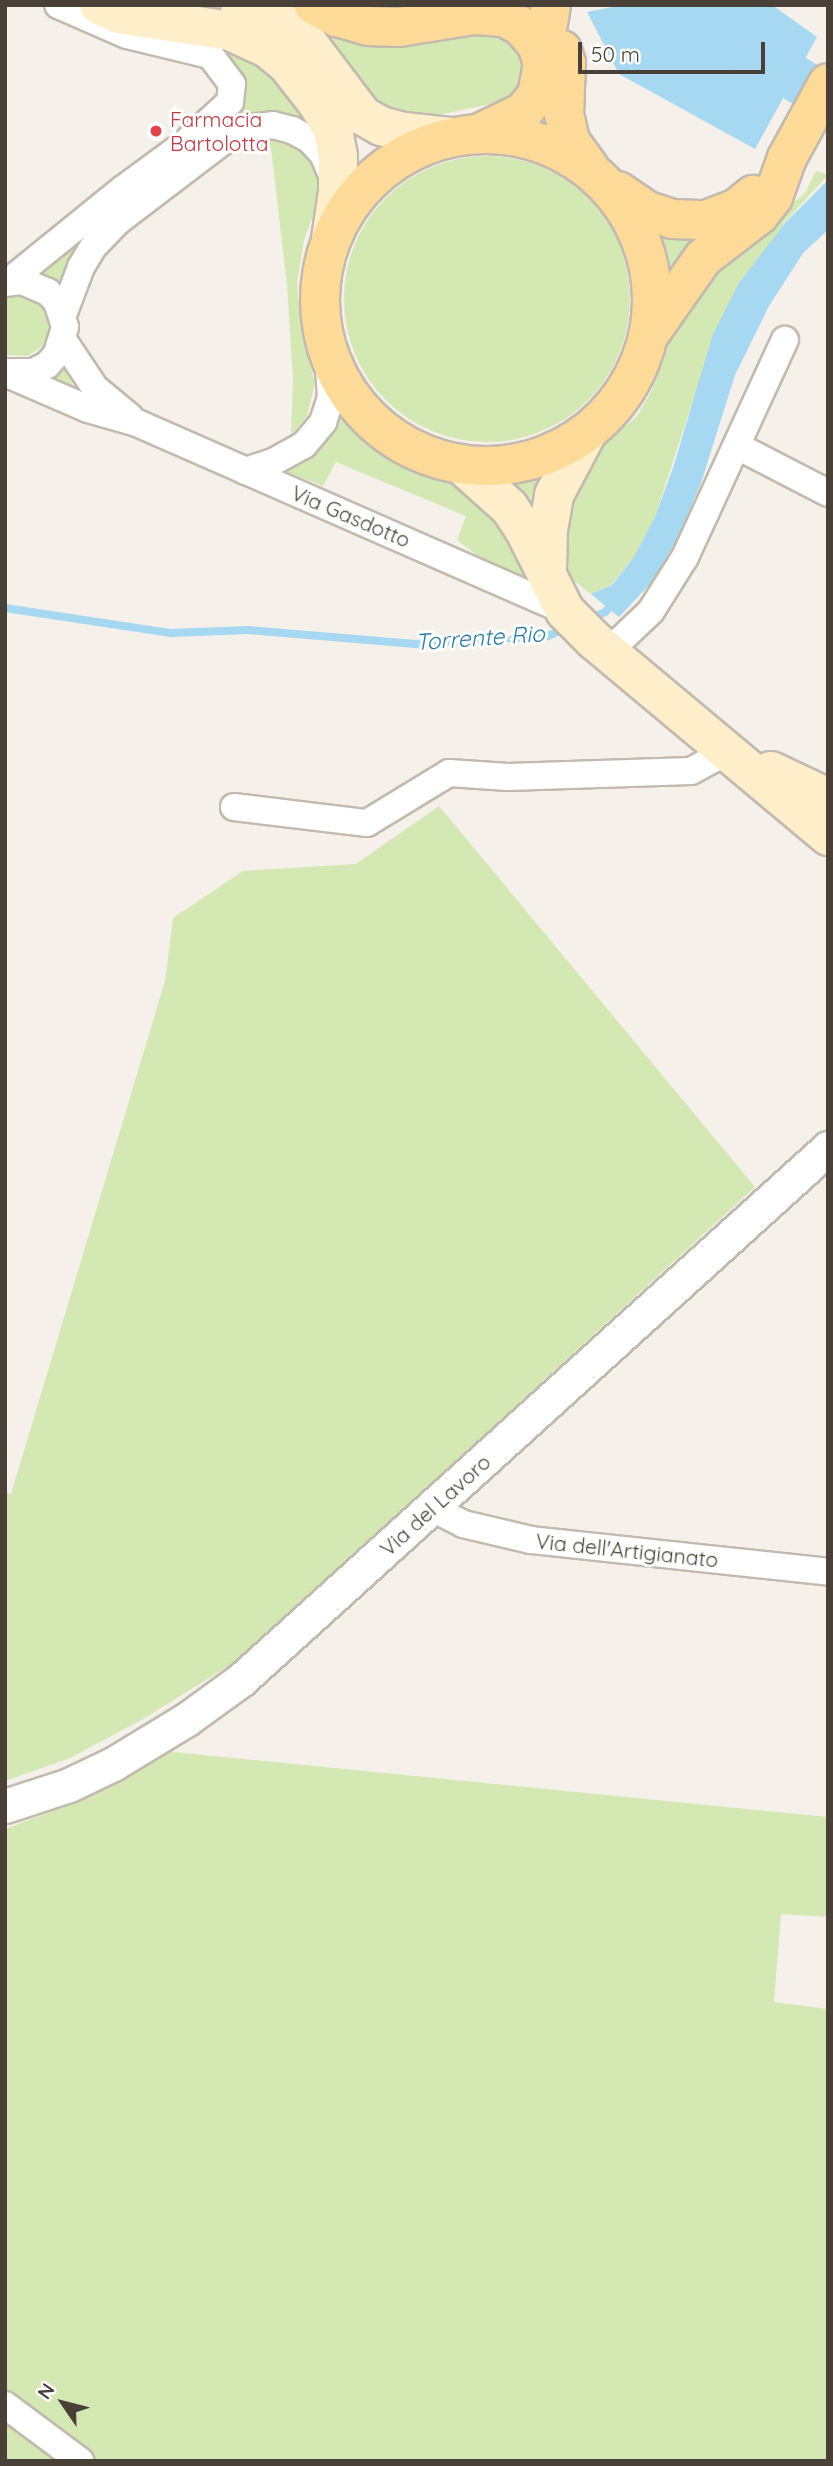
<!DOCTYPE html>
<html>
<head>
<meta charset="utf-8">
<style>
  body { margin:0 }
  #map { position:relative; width:833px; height:2466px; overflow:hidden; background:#f5f0e9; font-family:Quicksand,sans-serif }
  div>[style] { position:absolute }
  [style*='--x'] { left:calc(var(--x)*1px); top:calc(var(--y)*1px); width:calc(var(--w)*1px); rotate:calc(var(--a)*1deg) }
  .green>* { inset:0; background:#d4e8b3 }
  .round { border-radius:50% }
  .water>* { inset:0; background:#a6d8f1 }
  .stream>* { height:8px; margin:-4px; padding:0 4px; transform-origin:4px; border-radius:4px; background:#a6d8f1 }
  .river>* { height:46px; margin:-23px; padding:0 23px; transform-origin:23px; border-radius:23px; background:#a6d8f1 }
  .roads { filter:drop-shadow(2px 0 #c3baaf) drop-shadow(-2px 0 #c3baaf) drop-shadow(0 2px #c3baaf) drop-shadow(0 -2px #c3baaf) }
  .minor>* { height:26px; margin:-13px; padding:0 13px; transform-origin:13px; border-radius:13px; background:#fff }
  .tertiary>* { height:33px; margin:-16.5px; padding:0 16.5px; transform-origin:16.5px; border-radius:16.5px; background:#fff }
  .secondary>* { height:38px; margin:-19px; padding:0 19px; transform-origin:19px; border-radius:19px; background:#feeeca }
  .primary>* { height:38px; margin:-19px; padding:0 19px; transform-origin:19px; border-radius:19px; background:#feda99 }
  .primary>.ring { margin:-19px; padding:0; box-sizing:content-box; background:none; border:38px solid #feda99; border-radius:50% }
  .dots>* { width:19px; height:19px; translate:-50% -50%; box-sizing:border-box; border:4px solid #fff; border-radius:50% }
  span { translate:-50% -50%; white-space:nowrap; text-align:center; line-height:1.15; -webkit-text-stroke:6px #fff; paint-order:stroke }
  .health-label { font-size:21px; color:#be3a42 }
  .left { translate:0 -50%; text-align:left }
  .street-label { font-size:21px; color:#494137 }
  .water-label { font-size:23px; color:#2d7ba5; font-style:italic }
  .frame { position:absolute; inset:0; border:7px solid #494137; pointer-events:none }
  .north { position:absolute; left:28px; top:2368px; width:70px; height:70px; -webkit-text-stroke:5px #fff; paint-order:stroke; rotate:305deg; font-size:19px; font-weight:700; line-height:28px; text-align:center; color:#494137 }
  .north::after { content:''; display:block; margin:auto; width:24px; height:32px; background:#494137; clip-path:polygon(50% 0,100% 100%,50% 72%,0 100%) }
  .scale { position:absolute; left:578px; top:42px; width:187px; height:32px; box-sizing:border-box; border:4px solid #494137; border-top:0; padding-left:9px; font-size:21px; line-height:24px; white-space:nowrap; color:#494137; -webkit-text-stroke:5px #fff; paint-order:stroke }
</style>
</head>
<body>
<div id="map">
  <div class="green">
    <i style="clip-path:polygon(268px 5px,299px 5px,506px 29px,527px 56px,528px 72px,515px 99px,419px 119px,395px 115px,360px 94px)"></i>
    <i style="clip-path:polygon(220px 36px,281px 72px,324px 145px,256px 114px,217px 128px,240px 83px,235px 65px,217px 48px)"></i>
    <i style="clip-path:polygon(280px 134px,300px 144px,311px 158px,319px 174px,321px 194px,304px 240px,297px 284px,302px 335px,315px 383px,307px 416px,291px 435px,293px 379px,287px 285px,271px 148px,247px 146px,261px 136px)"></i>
    <i class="round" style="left:344px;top:156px;width:286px;height:286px"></i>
    <i style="clip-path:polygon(816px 171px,828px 175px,784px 223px,692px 403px,655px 517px,634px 557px,611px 585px,591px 594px,570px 578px,557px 531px,600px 449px,637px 416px,652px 390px,682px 307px,705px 277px,805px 193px)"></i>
    <i style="clip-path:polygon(658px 230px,712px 230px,670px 273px)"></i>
    <i style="clip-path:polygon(87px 231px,57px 292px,28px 277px)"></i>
    <i style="clip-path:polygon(14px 292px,43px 302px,51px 321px,46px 343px,28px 356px,5px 355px,5px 295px)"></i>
    <i style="clip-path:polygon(62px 366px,74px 387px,97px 405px,40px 381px)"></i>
    <i style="clip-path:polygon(339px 411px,387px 456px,468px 488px,495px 511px,516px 548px,525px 582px,486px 562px,457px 540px,466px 516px,336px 462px,323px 486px,280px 469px)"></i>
    <i style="clip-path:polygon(544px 473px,533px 530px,505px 485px)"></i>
    <i style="clip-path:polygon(439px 806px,755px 1187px,238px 1660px,145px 1718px,70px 1758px,5px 1781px,5px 1493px,11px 1494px,165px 981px,173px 918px,243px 871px,356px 864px)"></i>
    <i style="clip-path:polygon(163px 1751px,828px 1817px,828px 1917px,781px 1914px,774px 2002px,828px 2009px,828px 2461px,5px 2461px,5px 1829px,89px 1797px,142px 1768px)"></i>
  </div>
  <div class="water">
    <i style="clip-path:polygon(623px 5px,772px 5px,817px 37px,755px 149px,619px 74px,587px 12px)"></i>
    <i style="clip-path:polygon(828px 180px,828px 230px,803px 253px,769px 306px,735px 375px,701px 483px,676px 541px,651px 583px,619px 617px,591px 594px,612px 585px,634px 557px,655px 517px,673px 468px,713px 334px,739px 283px,785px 223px)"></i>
  </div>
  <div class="stream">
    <i style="--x:5;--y:608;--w:168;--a:8.6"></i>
    <i style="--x:171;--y:633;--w:77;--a:-2.2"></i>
    <i style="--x:248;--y:630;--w:168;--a:4.8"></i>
    <i style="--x:415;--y:644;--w:133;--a:-3.4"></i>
    <i style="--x:548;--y:636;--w:22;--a:-24"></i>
    <i style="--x:587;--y:620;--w:20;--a:-24"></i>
    <i style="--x:605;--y:612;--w:16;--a:-47"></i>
  </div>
  <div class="river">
    <i style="--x:672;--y:5;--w:182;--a:30.8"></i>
  </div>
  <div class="roads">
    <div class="minor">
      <i style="--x:8;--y:282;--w:148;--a:-39"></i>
      <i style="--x:123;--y:189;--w:74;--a:-36.3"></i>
      <i style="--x:183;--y:145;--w:64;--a:-42.5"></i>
      <i style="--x:230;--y:102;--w:18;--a:-84"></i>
      <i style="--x:232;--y:84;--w:36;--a:-127"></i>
      <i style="--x:210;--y:55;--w:85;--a:-166.5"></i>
      <i style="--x:127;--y:35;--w:75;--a:-156.5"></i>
      <i style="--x:5;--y:283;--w:17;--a:-7"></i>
      <i style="--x:22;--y:281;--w:28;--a:23"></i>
      <i style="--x:48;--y:292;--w:13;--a:48"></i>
      <i style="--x:57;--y:302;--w:26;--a:72"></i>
      <i style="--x:65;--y:327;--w:28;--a:107"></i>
      <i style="--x:57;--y:354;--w:15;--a:132"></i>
      <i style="--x:47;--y:365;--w:16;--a:153"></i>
      <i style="--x:33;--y:372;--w:26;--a:180"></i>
      <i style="--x:63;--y:315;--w:51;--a:-69.4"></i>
      <i style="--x:81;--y:267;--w:23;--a:-59"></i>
      <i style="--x:93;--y:247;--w:35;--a:-46"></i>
      <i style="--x:117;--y:222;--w:132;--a:-37.3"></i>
      <i style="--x:222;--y:142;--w:30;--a:-27"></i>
      <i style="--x:249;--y:128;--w:24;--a:-7"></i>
      <i style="--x:273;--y:125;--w:20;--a:15"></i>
      <i style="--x:292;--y:130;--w:19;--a:28"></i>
      <i style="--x:309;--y:139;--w:21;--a:47"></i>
      <i style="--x:323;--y:154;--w:25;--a:67"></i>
      <i style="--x:63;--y:340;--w:58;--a:56.3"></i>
      <i style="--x:95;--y:388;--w:45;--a:39.6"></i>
      <i style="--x:5;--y:373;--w:90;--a:23.4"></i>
      <i style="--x:88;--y:409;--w:51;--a:15.9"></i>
      <i style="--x:137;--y:423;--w:467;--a:23.7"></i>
      <i style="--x:737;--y:446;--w:102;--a:27.3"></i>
      <i style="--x:245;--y:471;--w:29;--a:-18"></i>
      <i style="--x:273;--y:462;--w:35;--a:-29"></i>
      <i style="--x:304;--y:445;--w:30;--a:-50"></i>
      <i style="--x:323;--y:422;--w:25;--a:-72"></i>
      <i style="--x:331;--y:398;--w:45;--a:-93.8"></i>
      <i style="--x:608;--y:652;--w:59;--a:-43.6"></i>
      <i style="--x:651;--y:611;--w:64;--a:-57.8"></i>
      <i style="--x:685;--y:557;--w:239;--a:-65.3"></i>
      <i style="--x:234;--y:807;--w:134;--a:6.9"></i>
      <i style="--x:367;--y:823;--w:96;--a:-31.4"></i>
      <i style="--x:449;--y:773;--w:59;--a:3.9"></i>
      <i style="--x:508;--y:777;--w:183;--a:-1.9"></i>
      <i style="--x:691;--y:771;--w:42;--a:-28.4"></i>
      <i style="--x:432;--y:1508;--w:35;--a:27"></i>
      <i style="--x:463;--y:1524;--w:70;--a:13.2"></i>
      <i style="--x:531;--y:1540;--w:299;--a:6.1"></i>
      <i style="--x:5;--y:2405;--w:94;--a:36.7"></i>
    </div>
    <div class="tertiary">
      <i style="--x:5;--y:1806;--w:67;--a:-18.2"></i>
      <i style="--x:69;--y:1785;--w:49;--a:-25.5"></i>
      <i style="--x:113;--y:1764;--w:87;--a:-31.3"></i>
      <i style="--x:187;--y:1719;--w:68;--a:-36"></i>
      <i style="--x:242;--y:1679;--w:791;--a:-42.18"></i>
    </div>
    <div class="secondary">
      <i style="--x:99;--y:5;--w:21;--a:25"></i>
      <i style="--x:118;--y:14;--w:113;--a:8.6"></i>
      <i style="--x:230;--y:31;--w:41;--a:24.7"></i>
      <i style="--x:267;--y:48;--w:26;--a:39"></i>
      <i style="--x:287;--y:64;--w:51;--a:52.2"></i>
      <i style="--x:318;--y:104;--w:30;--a:60"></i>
      <i style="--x:333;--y:130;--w:26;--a:79"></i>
      <i style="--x:338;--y:156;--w:36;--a:90"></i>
      <i style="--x:338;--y:192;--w:48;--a:98.5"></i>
      <i style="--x:240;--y:5;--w:44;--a:21.3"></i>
      <i style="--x:281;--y:21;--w:33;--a:39"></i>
      <i style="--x:307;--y:42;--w:93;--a:52.9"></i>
      <i style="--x:363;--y:116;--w:21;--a:29"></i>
      <i style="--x:381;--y:126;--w:24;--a:15"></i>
      <i style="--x:404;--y:132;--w:46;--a:6.2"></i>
      <i style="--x:462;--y:465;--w:63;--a:41.8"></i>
      <i style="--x:509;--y:507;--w:29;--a:56"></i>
      <i style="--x:525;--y:531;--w:89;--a:63.4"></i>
      <i style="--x:565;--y:611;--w:42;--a:45"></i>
      <i style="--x:595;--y:641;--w:304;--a:39.9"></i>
      <i style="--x:547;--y:570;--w:40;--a:-88.6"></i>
      <i style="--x:548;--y:530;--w:36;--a:-80"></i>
      <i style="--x:554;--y:495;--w:70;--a:-62"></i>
      <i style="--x:771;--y:771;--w:63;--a:25.3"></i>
    </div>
    <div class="primary">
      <i style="--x:314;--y:5;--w:26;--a:28"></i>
      <i style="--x:337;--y:17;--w:32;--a:16"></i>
      <i style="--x:368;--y:26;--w:31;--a:2"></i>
      <i style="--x:399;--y:27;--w:76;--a:-9.1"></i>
      <i style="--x:474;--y:15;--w:30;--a:4"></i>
      <i style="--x:504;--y:17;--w:21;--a:29"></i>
      <i style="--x:522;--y:27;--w:23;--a:50"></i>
      <i style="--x:537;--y:45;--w:20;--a:72"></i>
      <i style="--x:543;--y:64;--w:32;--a:101"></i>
      <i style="--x:537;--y:95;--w:22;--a:129"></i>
      <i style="--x:523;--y:112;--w:48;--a:154"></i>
      <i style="--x:548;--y:24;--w:19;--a:-81"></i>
      <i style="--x:562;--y:50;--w:14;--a:73"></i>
      <i style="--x:566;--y:63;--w:51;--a:92.2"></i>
      <i style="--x:564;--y:114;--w:28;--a:77"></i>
      <i style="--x:570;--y:141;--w:32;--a:54"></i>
      <i class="ring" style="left:320px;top:134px;width:294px;height:294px"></i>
      <i style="--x:618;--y:191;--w:36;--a:34"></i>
      <i style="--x:648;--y:211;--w:25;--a:18"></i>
      <i style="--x:672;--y:219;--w:34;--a:2"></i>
      <i style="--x:706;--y:220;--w:33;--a:-21"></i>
      <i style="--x:737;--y:208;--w:21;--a:-39"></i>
      <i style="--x:651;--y:332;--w:90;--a:-54.9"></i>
      <i style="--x:703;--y:258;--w:71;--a:-37.5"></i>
      <i style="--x:759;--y:215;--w:23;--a:-52"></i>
      <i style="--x:773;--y:197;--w:41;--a:-70.3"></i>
      <i style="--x:787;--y:158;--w:85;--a:-61.3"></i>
    </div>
  </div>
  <div class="dots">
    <i style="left:156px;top:131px;background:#e0444e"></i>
  </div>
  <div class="health-label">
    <span class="left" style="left:170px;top:131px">Farmacia<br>Bartolotta</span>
  </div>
  <div class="street-label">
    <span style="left:351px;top:516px;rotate:23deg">Via Gasdotto</span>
    <span style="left:435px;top:1505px;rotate:-42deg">Via del Lavoro</span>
    <span style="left:627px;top:1550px;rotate:6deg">Via dell'Artigianato</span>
  </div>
  <div class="water-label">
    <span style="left:480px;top:638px;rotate:-4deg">Torrente Rio</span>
  </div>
  <div class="frame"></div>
  <div class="north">N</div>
  <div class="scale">50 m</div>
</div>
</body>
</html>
